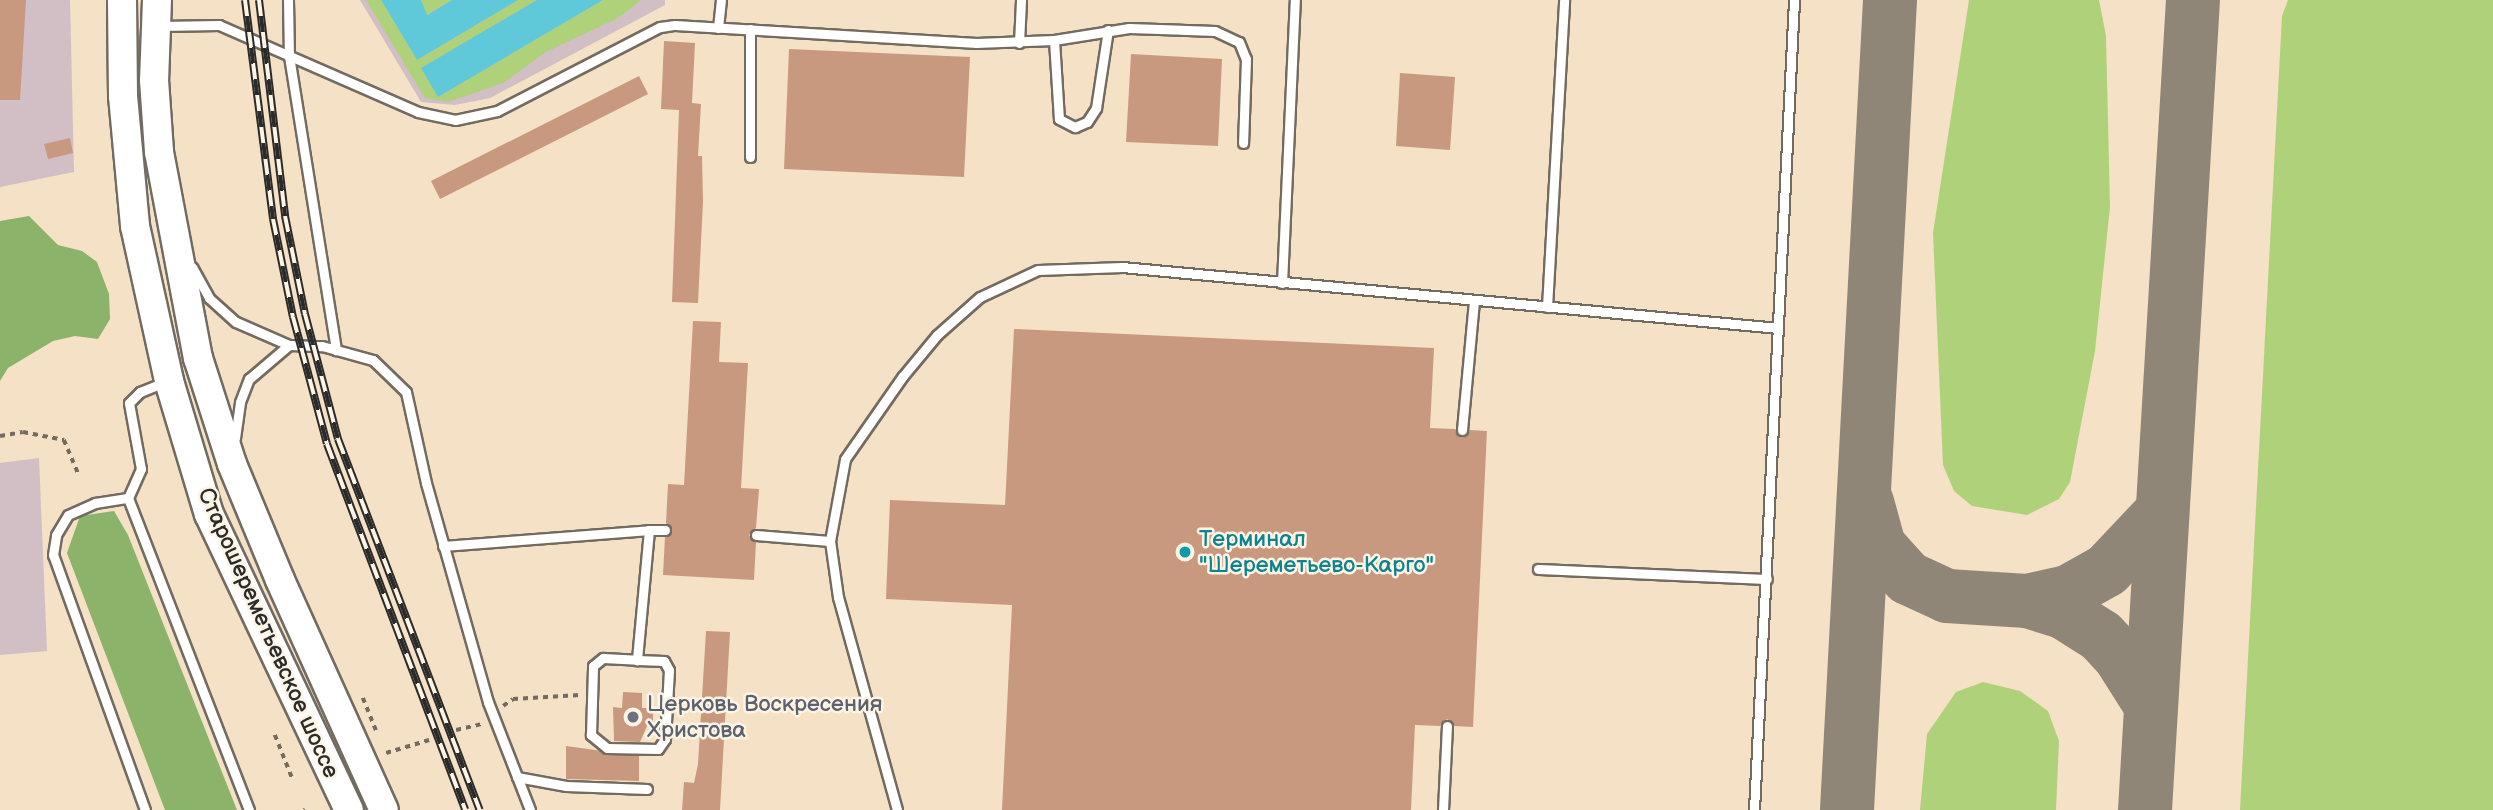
<!DOCTYPE html>
<html>
<head>
<meta charset="utf-8">
<style>
  body { margin:0 }
  #map { position:relative; width:2493px; height:810px; overflow:hidden; background:#f5e1c5; font-family:"Balsamiq Sans",sans-serif }
  div>[style] { position:absolute }
  [style*='--x'] { left:calc(var(--x)*1px); top:calc(var(--y)*1px); width:calc(var(--w)*1px); rotate:calc(var(--a)*1deg) }
  .industrial>* { inset:0; background:#d2bec5 }
  .green>* { inset:0; background:#afd179 }
  .forest>* { inset:0; background:#8bb369 }
  .water>* { inset:0; background:#5fc9d9 }
  .taxiway>* { height:54px; margin:-27px; padding:0 27px; transform-origin:27px; border-radius:27px; background:#908678 }
  .building>* { inset:0; background:#c8997f }
  .path>* { height:3.5px; margin-top:-1.75px; transform-origin:0; background:repeating-linear-gradient(90deg,#726b61 0 5px,transparent 0 10px) }
  .roads { filter:drop-shadow(2px 0 #726b61) drop-shadow(-2px 0 #726b61) drop-shadow(0 2px #726b61) drop-shadow(0 -2px #726b61) }
  .service>* { height:9px; margin:-4.5px; padding:0 4.5px; transform-origin:4.5px; border-radius:4.5px; background:#fff }
  .primary>* { height:28px; margin:-14px; padding:0 14px; transform-origin:14px; border-radius:14px; background:#fff }
  .rail>* { height:8px; margin-top:-4px; transform-origin:0; background:repeating-linear-gradient(90deg,#fcf5e5 0 16px,#2b2b2b 0 32px); box-sizing:border-box; border-block:2px solid #2b2b2b }
  .dots>* { width:19px; height:19px; translate:-50% -50%; box-sizing:border-box; border:4px solid #fcf5e5; border-radius:50% }
  span { translate:-50% -50%; white-space:nowrap; text-align:center; line-height:1.15; -webkit-text-stroke:5px #fcf5e5; paint-order:stroke }
  .culture-label { font-size:23px; color:#0d838f }
  .left { translate:0 -50%; text-align:left }
  .street-label { font-size:23px; color:#2b2b2b }
  .worship-label { font-size:23px; color:#5b616d }
</style>
</head>
<body>
<div id="map">
  <div class="industrial">
    <i style="clip-path:polygon(0 0,70px 0,74px 172px,0 187px)"></i>
    <i style="clip-path:polygon(360px 0,665px 0,665px 5px,490px 98px,455px 105px,421px 102px)"></i>
    <i style="clip-path:polygon(39px 458px,47px 651px,0 655px,0 463px)"></i>
  </div>
  <div class="green">
    <i style="clip-path:polygon(366px 0,381px 0,417px 60px,518px 0,537px 0,422px 68px,438px 97px,603px 0,641px 0,618px 18px,546px 52px,503px 83px,448px 102px,425px 98px)"></i>
    <i style="clip-path:polygon(421px 0,452px 0,426px 15px)"></i>
    <i style="clip-path:polygon(1969px 0,2099px 0,2106px 36px,2110px 207px,2095px 351px,2070px 482px,2059px 499px,2027px 515px,1972px 506px,1954px 491px,1943px 465px,1933px 233px)"></i>
    <i style="clip-path:polygon(2288px 0,2493px 0,2493px 810px,2240px 810px,2282px 16px)"></i>
    <i style="clip-path:polygon(1983px 682px,2020px 691px,2048px 711px,2059px 741px,2056px 810px,1920px 810px,1927px 734px,1956px 692px)"></i>
  </div>
  <div class="forest">
    <i style="clip-path:polygon(29px 216px,58px 245px,82px 251px,97px 262px,109px 294px,110px 319px,98px 339px,75px 336px,53px 341px,8px 368px,0 381px,0 221px)"></i>
    <i style="clip-path:polygon(114px 511px,128px 535px,237px 810px,165px 810px,67px 553px,80px 516px)"></i>
  </div>
  <div class="water">
    <i style="clip-path:polygon(381px 0,421px 0,427px 15px,452px 0,518px 0,417px 60px)"></i>
    <i style="clip-path:polygon(537px 0,603px 0,438px 97px,421px 68px)"></i>
  </div>
  <div class="taxiway">
    <i style="--x:1867;--y:502;--w:46;--a:74.7"></i>
    <i style="--x:1879;--y:546;--w:43;--a:47.8"></i>
    <i style="--x:1908;--y:578;--w:43;--a:24.8"></i>
    <i style="--x:1947;--y:596;--w:80;--a:3.6"></i>
    <i style="--x:2027;--y:601;--w:42;--a:-12.4"></i>
    <i style="--x:2068;--y:592;--w:45;--a:-29.4"></i>
    <i style="--x:2107;--y:570;--w:77;--a:-46.6"></i>
    <i style="--x:2027;--y:601;--w:38;--a:17"></i>
    <i style="--x:2063;--y:612;--w:45;--a:32.3"></i>
    <i style="--x:2101;--y:636;--w:26;--a:47"></i>
    <i style="--x:2119;--y:655;--w:58;--a:57.7"></i>
    <i style="--x:1847;--y:810;--w:811;--a:-86.96"></i>
    <i style="--x:2145;--y:810;--w:811;--a:-86.61"></i>
  </div>
  <div class="building">
    <i style="clip-path:polygon(0 0,26px 0,20px 100px,0 100px)"></i>
    <i style="clip-path:polygon(664px 41px,695px 43px,692px 103px,701px 104px,698px 156px,702px 156px,703px 201px,698px 303px,672px 302px,679px 110px,661px 109px)"></i>
    <i style="clip-path:polygon(789px 49px,970px 57px,964px 177px,784px 169px)"></i>
    <i style="clip-path:polygon(1131px 54px,1222px 59px,1218px 146px,1126px 142px)"></i>
    <i style="clip-path:polygon(1400px 73px,1455px 77px,1450px 150px,1396px 146px)"></i>
    <i style="clip-path:polygon(639px 76px,648px 94px,440px 199px,431px 181px)"></i>
    <i style="clip-path:polygon(70px 138px,73px 153px,48px 159px,44px 144px)"></i>
    <i style="clip-path:polygon(693px 321px,721px 322px,719px 362px,748px 363px,741px 488px,759px 489px,756px 528px,749px 535px,756px 542px,754px 580px,663px 575px,665px 537px,672px 531px,666px 523px,668px 484px,684px 485px)"></i>
    <i style="clip-path:polygon(1014px 329px,1434px 348px,1430px 428px,1455px 429px,1462px 437px,1469px 430px,1487px 431px,1473px 727px,1454px 726px,1447px 719px,1440px 726px,1415px 725px,1411px 810px,1002px 810px,1012px 605px,886px 599px,890px 500px,1005px 505px)"></i>
    <i style="clip-path:polygon(706px 631px,730px 632px,720px 810px,682px 810px,684px 782px,694px 783px,698px 764px)"></i>
    <i style="clip-path:polygon(623px 692px,642px 693px,642px 708px,653px 708px,653px 726px,647px 726px,640px 742px,614px 741px,613px 707px,622px 708px)"></i>
    <i style="clip-path:polygon(566px 746px,639px 756px,639px 781px,566px 779px)"></i>
  </div>
  <div class="path">
    <i style="--x:0;--y:436;--w:23;--a:-10"></i>
    <i style="--x:23;--y:432;--w:42;--a:11"></i>
    <i style="--x:64;--y:440;--w:38;--a:67"></i>
    <i style="--x:363;--y:698;--w:35;--a:68"></i>
    <i style="--x:503;--y:706;--w:12;--a:-35"></i>
    <i style="--x:513;--y:699;--w:67;--a:-3.4"></i>
    <i style="--x:456;--y:730;--w:26;--a:-13"></i>
    <i style="--x:275;--y:735;--w:48;--a:68.2"></i>
    <i style="--x:386;--y:753;--w:45;--a:-16.8"></i>
    <i style="--x:304;--y:810;--w:1;--a:-45"></i>
  </div>
  <div class="roads">
    <div class="service">
      <i style="--x:288;--y:0;--w:56;--a:89"></i>
      <i style="--x:289;--y:56;--w:298;--a:80.9"></i>
      <i style="--x:160;--y:26;--w:59;--a:-1"></i>
      <i style="--x:219;--y:25;--w:217;--a:23.6"></i>
      <i style="--x:418;--y:112;--w:38;--a:12"></i>
      <i style="--x:455;--y:120;--w:43;--a:-12.1"></i>
      <i style="--x:497;--y:111;--w:183;--a:-27.3"></i>
      <i style="--x:660;--y:27;--w:15;--a:-8"></i>
      <i style="--x:675;--y:25;--w:302;--a:3.4"></i>
      <i style="--x:976;--y:43;--w:78;--a:-2.2"></i>
      <i style="--x:1054;--y:40;--w:76;--a:-9.1"></i>
      <i style="--x:1129;--y:28;--w:86;--a:2"></i>
      <i style="--x:1215;--y:31;--w:26;--a:25"></i>
      <i style="--x:1239;--y:42;--w:18;--a:68"></i>
      <i style="--x:1246;--y:59;--w:84;--a:92"></i>
      <i style="--x:718;--y:28;--w:28;--a:-84"></i>
      <i style="--x:1054;--y:40;--w:79;--a:86.4"></i>
      <i style="--x:1059;--y:119;--w:18;--a:27"></i>
      <i style="--x:1075;--y:127;--w:13;--a:-23"></i>
      <i style="--x:1087;--y:122;--w:17;--a:-57"></i>
      <i style="--x:1096;--y:108;--w:79;--a:-81.3"></i>
      <i style="--x:1019;--y:43;--w:43;--a:-87.3"></i>
      <i style="--x:750;--y:157;--w:128;--a:-90"></i>
      <i style="--x:192;--y:267;--w:35;--a:61"></i>
      <i style="--x:209;--y:298;--w:36;--a:42"></i>
      <i style="--x:236;--y:322;--w:58;--a:23.5"></i>
      <i style="--x:289;--y:345;--w:33;--a:2"></i>
      <i style="--x:322;--y:346;--w:53;--a:15.4"></i>
      <i style="--x:373;--y:360;--w:46;--a:44.1"></i>
      <i style="--x:406;--y:392;--w:93;--a:77.6"></i>
      <i style="--x:426;--y:483;--w:228;--a:74.2"></i>
      <i style="--x:488;--y:702;--w:116;--a:68.7"></i>
      <i style="--x:1282;--y:283;--w:283;--a:-87.4"></i>
      <i style="--x:1547;--y:307;--w:307;--a:-86.8"></i>
      <i style="--x:1462;--y:430;--w:130;--a:-84.7"></i>
      <i style="--x:235;--y:438;--w:36;--a:-82"></i>
      <i style="--x:240;--y:402;--w:25;--a:-69"></i>
      <i style="--x:249;--y:379;--w:52;--a:-40.4"></i>
      <i style="--x:128;--y:498;--w:335;--a:68.8"></i>
      <i style="--x:649;--y:530;--w:16;--a:0"></i>
      <i style="--x:756;--y:535;--w:74;--a:4.6"></i>
      <i style="--x:830;--y:541;--w:57;--a:81.9"></i>
      <i style="--x:838;--y:597;--w:221;--a:74.5"></i>
      <i style="--x:830;--y:541;--w:83;--a:-79.6"></i>
      <i style="--x:845;--y:459;--w:101;--a:-55.1"></i>
      <i style="--x:903;--y:376;--w:53;--a:-50.3"></i>
      <i style="--x:937;--y:335;--w:57;--a:-41.5"></i>
      <i style="--x:980;--y:297;--w:64;--a:-25"></i>
      <i style="--x:1038;--y:270;--w:84;--a:-2"></i>
      <i style="--x:1122;--y:267;--w:659;--a:5.31"></i>
      <i style="--x:443;--y:546;--w:207;--a:-4.4"></i>
      <i style="--x:649;--y:530;--w:131;--a:95.3"></i>
      <i style="--x:637;--y:660;--w:27;--a:2"></i>
      <i style="--x:664;--y:661;--w:10;--a:61"></i>
      <i style="--x:669;--y:670;--w:69;--a:93.3"></i>
      <i style="--x:665;--y:739;--w:12;--a:125"></i>
      <i style="--x:658;--y:749;--w:51;--a:-178.9"></i>
      <i style="--x:607;--y:748;--w:21;--a:-141"></i>
      <i style="--x:591;--y:735;--w:69;--a:-88.3"></i>
      <i style="--x:593;--y:666;--w:13;--a:-39"></i>
      <i style="--x:603;--y:658;--w:34;--a:3"></i>
      <i style="--x:1538;--y:569;--w:229;--a:2.5"></i>
      <i style="--x:517;--y:777;--w:50;--a:10.4"></i>
      <i style="--x:566;--y:786;--w:81;--a:2.1"></i>
      <i style="--x:145;--y:810;--w:271;--a:-109.8"></i>
      <i style="--x:53;--y:555;--w:20;--a:-81"></i>
      <i style="--x:56;--y:535;--w:23;--a:-59"></i>
      <i style="--x:68;--y:515;--w:30;--a:-24"></i>
      <i style="--x:95;--y:503;--w:33;--a:-9"></i>
      <i style="--x:128;--y:498;--w:32;--a:-66"></i>
      <i style="--x:141;--y:469;--w:67;--a:-100.3"></i>
      <i style="--x:129;--y:403;--w:16;--a:-45"></i>
      <i style="--x:140;--y:392;--w:27;--a:-22"></i>
      <i style="--x:1443;--y:810;--w:84;--a:-87.3"></i>
      <i style="--x:1754;--y:810;--w:811;--a:-87.17"></i>
    </div>
    <div class="primary">
      <i style="--x:122;--y:0;--w:96;--a:89.4"></i>
      <i style="--x:123;--y:96;--w:131;--a:84.7"></i>
      <i style="--x:135;--y:226;--w:159;--a:77.6"></i>
      <i style="--x:169;--y:381;--w:139;--a:73.3"></i>
      <i style="--x:209;--y:514;--w:327;--a:64.7"></i>
      <i style="--x:157;--y:0;--w:80;--a:92.1"></i>
      <i style="--x:154;--y:80;--w:72;--a:86"></i>
      <i style="--x:159;--y:152;--w:210;--a:79.3"></i>
      <i style="--x:198;--y:358;--w:111;--a:72.2"></i>
      <i style="--x:232;--y:464;--w:126;--a:67.5"></i>
      <i style="--x:280;--y:580;--w:252;--a:65.7"></i>
    </div>
  </div>
  <div class="rail">
    <i style="--x:245;--y:0;--w:221;--a:82.7"></i>
    <i style="--x:273;--y:219;--w:100;--a:78.5"></i>
    <i style="--x:293;--y:317;--w:131;--a:75"></i>
    <i style="--x:327;--y:444;--w:391;--a:69.3"></i>
    <i style="--x:259;--y:0;--w:218;--a:83.1"></i>
    <i style="--x:285;--y:216;--w:100;--a:78.5"></i>
    <i style="--x:305;--y:314;--w:129;--a:75.2"></i>
    <i style="--x:338;--y:439;--w:397;--a:69.1"></i>
  </div>
  <div class="dots">
    <i style="left:1185px;top:552px;background:#0f9aa8"></i>
    <i style="left:633px;top:717px;background:#6b7280"></i>
  </div>
  <div class="culture-label">
    <span class="left" style="left:1199px;top:552px">Терминал<br>"Шереметьево-Карго"</span>
  </div>
  <div class="street-label">
    <span style="left:268px;top:633px;rotate:66deg">Старошереметьевское шоссе</span>
  </div>
  <div class="worship-label">
    <span class="left" style="left:647px;top:717px">Церковь Воскресения<br>Христова</span>
  </div>
</div>
</body>
</html>
